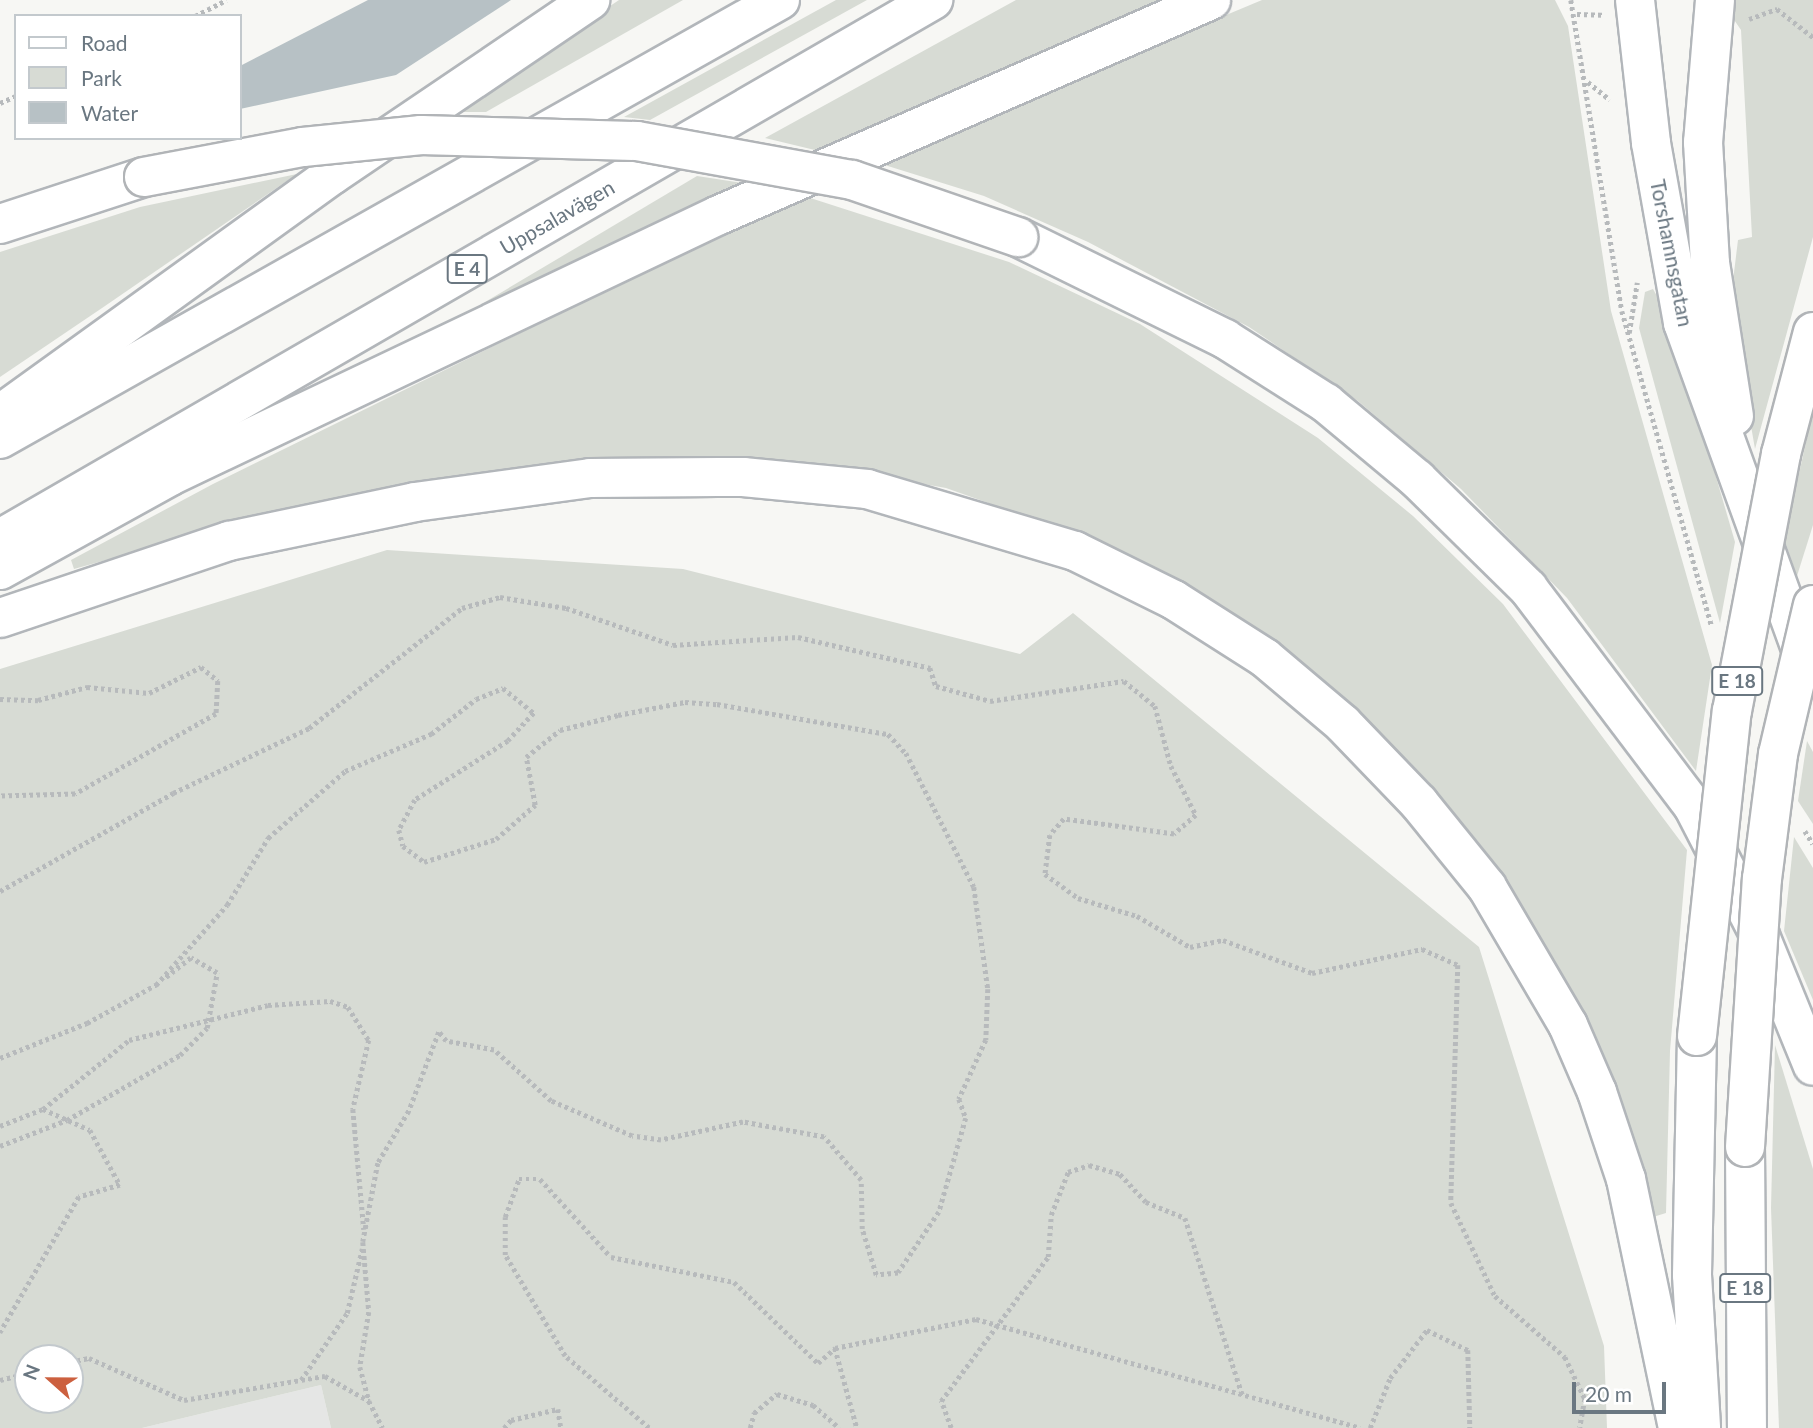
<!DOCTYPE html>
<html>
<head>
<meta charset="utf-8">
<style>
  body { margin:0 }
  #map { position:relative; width:1813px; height:1428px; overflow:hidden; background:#f7f7f4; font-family:Lato,sans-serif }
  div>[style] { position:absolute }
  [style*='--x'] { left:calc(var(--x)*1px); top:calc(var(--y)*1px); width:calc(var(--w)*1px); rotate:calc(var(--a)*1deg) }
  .built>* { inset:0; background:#e5e6e5 }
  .green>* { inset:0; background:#d7dbd4 }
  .water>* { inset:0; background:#b7c1c5 }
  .path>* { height:4.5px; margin-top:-2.25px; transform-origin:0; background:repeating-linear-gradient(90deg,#b7babc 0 3.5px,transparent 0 7px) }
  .roads { filter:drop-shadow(2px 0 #b2b6ba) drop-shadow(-2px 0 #b2b6ba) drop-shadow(0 2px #b2b6ba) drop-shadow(0 -2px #b2b6ba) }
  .secondary>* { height:38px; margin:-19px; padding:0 19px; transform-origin:19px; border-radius:19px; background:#fff }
  .highway>* { height:38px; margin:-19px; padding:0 19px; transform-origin:19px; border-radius:19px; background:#fff }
  .bridges { filter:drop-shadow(2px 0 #b1b4b7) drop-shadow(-2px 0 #b1b4b7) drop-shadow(0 2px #b1b4b7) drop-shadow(0 -2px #b1b4b7) }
  .highway-bridge>* { height:38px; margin:-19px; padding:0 19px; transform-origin:19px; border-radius:19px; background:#fff }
  span { translate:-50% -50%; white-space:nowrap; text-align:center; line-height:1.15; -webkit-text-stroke:7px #fff; paint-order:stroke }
  .shield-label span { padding:2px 5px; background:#fff; border:2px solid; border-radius:5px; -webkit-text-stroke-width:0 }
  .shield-label { font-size:19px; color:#6a7781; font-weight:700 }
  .street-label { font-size:21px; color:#6a7781 }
  .legend { position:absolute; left:14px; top:14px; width:228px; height:126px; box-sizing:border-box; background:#fff; border:2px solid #c3c9cd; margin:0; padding:9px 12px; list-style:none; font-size:21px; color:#6a7781 }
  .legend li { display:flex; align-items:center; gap:14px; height:35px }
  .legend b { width:35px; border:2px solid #c3c9cd }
  .north { position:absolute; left:14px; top:1344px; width:70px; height:70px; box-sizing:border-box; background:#fff; border:2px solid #c3c9cd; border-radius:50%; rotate:291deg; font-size:19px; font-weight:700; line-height:28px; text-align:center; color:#6a7781 }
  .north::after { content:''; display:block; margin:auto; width:24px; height:32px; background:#cc603f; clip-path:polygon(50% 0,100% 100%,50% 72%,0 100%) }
  .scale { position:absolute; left:1572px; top:1382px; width:94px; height:32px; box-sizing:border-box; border:4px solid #6a7781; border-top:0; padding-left:9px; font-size:21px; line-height:24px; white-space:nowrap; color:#6a7781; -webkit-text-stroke:5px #fff; paint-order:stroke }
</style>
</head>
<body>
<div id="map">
  <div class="built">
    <i style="clip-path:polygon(321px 1385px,331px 1428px,142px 1428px)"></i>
  </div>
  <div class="green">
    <i style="clip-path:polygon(619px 0,683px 0,486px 112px,453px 112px)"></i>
    <i style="clip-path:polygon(836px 0,867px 0,650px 120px,624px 117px)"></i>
    <i style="clip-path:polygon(1016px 0,1170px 0,819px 151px,765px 138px)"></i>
    <i style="clip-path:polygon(1262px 0,1555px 0,1568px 26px,1611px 311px,1712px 665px,1696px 771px,1567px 598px,1461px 489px,1358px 401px,1249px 327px,1088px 242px,984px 196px,875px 162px)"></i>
    <i style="clip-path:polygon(1730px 0,1813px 0,1813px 237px,1755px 449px,1730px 305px,1738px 240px,1752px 237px,1741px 30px,1726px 8px)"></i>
    <i style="clip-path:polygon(297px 174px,105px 306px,0 377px,0 252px,140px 207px)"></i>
    <i style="clip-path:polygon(697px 176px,749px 184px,481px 308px,480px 305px)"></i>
    <i style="clip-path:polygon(801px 195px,1009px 262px,1140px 324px,1318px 438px,1413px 516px,1503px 604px,1687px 850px,1670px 1051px,1666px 1213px,1653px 1217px,1622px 1107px,1573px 995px,1503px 878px,1428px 781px,1331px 686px,1200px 594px,1093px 540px,946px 488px,821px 466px,149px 548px,74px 569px,71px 560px,213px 484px)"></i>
    <i style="clip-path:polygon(1653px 289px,1670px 319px,1735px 542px,1720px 623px,1639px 328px,1645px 292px)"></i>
    <i style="clip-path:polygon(1813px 412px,1813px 525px,1797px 576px,1784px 539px)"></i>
    <i style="clip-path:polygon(evenodd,387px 550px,683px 569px,1020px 654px,1073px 613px,1479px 947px,1604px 1346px,1607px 1428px,331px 1428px,321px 1385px,142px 1428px,0 1428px,0 669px,387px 550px,28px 1358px,70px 1358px,70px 1400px,28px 1400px,28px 1358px)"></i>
    <i style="clip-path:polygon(1807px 741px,1813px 752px,1813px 824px,1798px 801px)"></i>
    <i style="clip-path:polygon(1794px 837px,1813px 868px,1813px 1000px,1784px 931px)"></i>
    <i style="clip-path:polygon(1775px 1045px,1813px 1169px,1813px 1428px,1779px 1428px,1771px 1208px)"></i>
  </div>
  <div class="water">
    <i style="clip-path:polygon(368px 0,511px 0,396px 75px,240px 109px,240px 66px)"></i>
  </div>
  <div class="path">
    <i style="--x:1571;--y:0;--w:315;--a:80.7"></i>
    <i style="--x:1622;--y:311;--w:328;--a:74.1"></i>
    <i style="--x:1577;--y:14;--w:25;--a:2"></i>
    <i style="--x:195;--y:16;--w:35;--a:-27"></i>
    <i style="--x:1749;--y:19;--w:30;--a:-20"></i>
    <i style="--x:1777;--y:9;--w:46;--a:37.9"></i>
    <i style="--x:1588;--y:82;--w:28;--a:39"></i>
    <i style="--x:0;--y:103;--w:17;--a:-24"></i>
    <i style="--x:1629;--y:333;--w:51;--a:-80.9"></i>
    <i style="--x:0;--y:699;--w:38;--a:2"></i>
    <i style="--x:38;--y:700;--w:51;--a:-14.9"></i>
    <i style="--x:87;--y:687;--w:62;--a:5.5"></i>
    <i style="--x:149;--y:693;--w:58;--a:-26.6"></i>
    <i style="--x:201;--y:667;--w:22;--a:39"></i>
    <i style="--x:218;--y:681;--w:33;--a:93"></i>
    <i style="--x:216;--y:714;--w:162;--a:150.4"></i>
    <i style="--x:75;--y:794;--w:75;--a:178.5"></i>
    <i style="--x:1805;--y:831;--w:15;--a:58"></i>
    <i style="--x:0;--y:891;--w:199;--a:-29.5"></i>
    <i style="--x:173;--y:793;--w:151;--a:-25.5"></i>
    <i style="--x:309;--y:728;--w:194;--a:-38.1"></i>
    <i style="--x:462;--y:608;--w:40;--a:-16"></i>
    <i style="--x:500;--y:597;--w:67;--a:9.5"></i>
    <i style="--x:566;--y:608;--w:113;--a:19.1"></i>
    <i style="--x:673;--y:645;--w:125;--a:-3.7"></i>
    <i style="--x:798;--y:637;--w:136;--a:13.2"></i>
    <i style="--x:930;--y:668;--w:19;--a:72"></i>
    <i style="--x:936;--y:686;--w:56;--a:15.5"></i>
    <i style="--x:990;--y:701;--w:135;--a:-8.5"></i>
    <i style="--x:1124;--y:681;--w:40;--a:39"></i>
    <i style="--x:1155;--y:706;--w:62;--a:75.1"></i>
    <i style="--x:1171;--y:766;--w:55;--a:63"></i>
    <i style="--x:1196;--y:815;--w:29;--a:139"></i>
    <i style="--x:1174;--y:834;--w:111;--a:-172.2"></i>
    <i style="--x:1064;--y:819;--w:21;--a:131"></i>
    <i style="--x:1050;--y:835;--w:39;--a:97"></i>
    <i style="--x:1045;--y:874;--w:41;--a:36"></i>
    <i style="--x:1078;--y:898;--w:62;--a:17"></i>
    <i style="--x:1137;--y:916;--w:61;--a:30.3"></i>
    <i style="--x:1190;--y:947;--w:34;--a:-12"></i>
    <i style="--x:1223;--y:940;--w:95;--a:20.3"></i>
    <i style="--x:1312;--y:973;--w:113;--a:-12.3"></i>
    <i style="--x:1422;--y:949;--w:39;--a:24"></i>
    <i style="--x:1458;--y:965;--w:238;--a:91.7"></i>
    <i style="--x:1451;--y:1203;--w:103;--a:64.7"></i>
    <i style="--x:1495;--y:1296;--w:93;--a:41.1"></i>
    <i style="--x:1565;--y:1357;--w:47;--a:64.5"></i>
    <i style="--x:1585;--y:1399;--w:29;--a:100"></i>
    <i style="--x:156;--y:985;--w:107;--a:-48.4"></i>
    <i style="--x:227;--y:905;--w:79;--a:-58.5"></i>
    <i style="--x:268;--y:838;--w:102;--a:-41"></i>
    <i style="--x:345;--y:771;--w:94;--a:-23.3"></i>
    <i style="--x:431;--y:734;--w:57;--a:-37.9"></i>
    <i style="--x:476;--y:699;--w:29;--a:-22"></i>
    <i style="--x:503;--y:688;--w:40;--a:39"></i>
    <i style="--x:534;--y:713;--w:38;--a:133"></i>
    <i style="--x:508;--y:741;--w:110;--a:147.6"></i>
    <i style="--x:415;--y:800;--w:34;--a:118"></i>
    <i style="--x:399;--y:830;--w:16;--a:76"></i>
    <i style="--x:403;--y:846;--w:26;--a:37"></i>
    <i style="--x:424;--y:862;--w:76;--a:-17.7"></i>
    <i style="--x:496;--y:839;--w:52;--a:-41.1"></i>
    <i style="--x:535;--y:805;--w:49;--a:-100.6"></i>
    <i style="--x:526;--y:757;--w:43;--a:-38.5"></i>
    <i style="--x:560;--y:730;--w:60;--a:-14.5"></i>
    <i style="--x:618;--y:715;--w:68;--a:-11"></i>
    <i style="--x:685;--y:702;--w:32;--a:4"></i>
    <i style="--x:717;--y:704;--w:174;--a:10"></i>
    <i style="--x:888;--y:734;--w:26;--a:47"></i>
    <i style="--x:906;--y:753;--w:150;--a:63.1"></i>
    <i style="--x:974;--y:887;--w:103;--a:82.2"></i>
    <i style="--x:988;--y:989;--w:51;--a:92.2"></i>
    <i style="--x:986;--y:1040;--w:65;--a:114.6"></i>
    <i style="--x:959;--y:1099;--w:20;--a:70"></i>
    <i style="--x:966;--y:1118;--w:98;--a:106"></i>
    <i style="--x:939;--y:1212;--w:73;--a:123.9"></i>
    <i style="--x:898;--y:1273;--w:22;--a:175"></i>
    <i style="--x:876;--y:1275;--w:48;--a:-106.9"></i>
    <i style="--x:862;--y:1229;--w:49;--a:-91.2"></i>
    <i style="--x:861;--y:1180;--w:57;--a:-130.7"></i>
    <i style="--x:824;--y:1137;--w:82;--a:-169.5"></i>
    <i style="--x:743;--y:1122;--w:84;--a:167.6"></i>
    <i style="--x:661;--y:1140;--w:29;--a:-172"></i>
    <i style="--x:632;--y:1136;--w:88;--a:-156.6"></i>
    <i style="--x:551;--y:1101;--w:76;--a:-138.2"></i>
    <i style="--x:494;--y:1050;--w:49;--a:-169.4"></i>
    <i style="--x:446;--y:1041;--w:11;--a:-128"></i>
    <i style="--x:439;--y:1032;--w:85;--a:110.8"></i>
    <i style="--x:409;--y:1111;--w:61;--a:120.8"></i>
    <i style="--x:378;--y:1163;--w:80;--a:100.8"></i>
    <i style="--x:363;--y:1242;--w:70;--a:85.1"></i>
    <i style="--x:369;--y:1312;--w:56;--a:99.3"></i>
    <i style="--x:360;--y:1367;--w:35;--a:75"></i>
    <i style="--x:0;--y:1058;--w:94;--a:-21.9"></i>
    <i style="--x:87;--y:1023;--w:80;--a:-29.1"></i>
    <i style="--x:43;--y:1109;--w:110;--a:-38.7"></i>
    <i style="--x:129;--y:1040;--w:143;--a:-14.1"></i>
    <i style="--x:268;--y:1005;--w:62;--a:-3.7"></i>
    <i style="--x:330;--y:1001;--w:19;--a:18"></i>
    <i style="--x:348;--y:1007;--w:39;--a:58"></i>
    <i style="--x:369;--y:1040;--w:71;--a:103.1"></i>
    <i style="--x:353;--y:1109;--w:121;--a:84.8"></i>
    <i style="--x:0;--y:1126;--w:46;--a:-21.6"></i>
    <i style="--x:43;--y:1109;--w:51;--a:24.1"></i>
    <i style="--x:90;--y:1130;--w:63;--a:61.4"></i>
    <i style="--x:120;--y:1185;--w:43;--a:163.7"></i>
    <i style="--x:79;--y:1197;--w:157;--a:120.2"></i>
    <i style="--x:0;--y:1146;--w:72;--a:-21.2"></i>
    <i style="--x:67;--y:1120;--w:130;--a:-29.9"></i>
    <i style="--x:180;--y:1055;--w:38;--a:-45"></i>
    <i style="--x:207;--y:1028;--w:56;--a:-79.7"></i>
    <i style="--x:217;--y:973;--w:30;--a:-150"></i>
    <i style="--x:191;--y:958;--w:34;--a:142"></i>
    <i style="--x:835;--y:1348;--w:83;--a:74.6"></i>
    <i style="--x:70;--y:1362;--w:19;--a:-12"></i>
    <i style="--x:89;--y:1358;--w:104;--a:23.9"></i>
    <i style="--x:184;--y:1400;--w:143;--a:-9.7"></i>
    <i style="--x:325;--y:1376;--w:51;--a:29.6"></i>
    <i style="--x:369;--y:1401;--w:30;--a:63"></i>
    <i style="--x:0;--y:1380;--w:29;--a:-14"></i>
    <i style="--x:301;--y:1380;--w:81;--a:-55.5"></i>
    <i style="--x:347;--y:1313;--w:66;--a:-76.8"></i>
    <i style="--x:504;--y:1428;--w:11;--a:-49"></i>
    <i style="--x:511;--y:1420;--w:48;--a:-13.2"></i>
    <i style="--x:558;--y:1409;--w:19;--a:81"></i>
    <i style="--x:649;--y:1428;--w:111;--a:-139.4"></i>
    <i style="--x:565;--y:1356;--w:117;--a:-120.7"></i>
    <i style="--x:505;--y:1255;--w:38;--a:-90"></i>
    <i style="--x:505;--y:1217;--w:40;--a:-69.8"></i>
    <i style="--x:519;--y:1179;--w:21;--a:0"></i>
    <i style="--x:540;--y:1179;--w:105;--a:47.7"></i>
    <i style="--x:611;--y:1257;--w:126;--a:11.5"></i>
    <i style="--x:734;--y:1282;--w:117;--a:44"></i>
    <i style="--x:818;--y:1363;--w:23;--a:-41"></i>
    <i style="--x:835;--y:1348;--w:144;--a:-11.6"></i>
    <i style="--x:976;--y:1319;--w:399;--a:15.8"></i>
    <i style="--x:750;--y:1428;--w:16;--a:-75"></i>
    <i style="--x:754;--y:1413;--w:30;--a:-40"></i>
    <i style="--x:777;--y:1394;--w:38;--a:17"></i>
    <i style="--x:813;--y:1405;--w:35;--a:41"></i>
    <i style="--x:951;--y:1428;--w:29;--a:-110"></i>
    <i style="--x:941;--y:1401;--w:179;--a:-53.4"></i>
    <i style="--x:1048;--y:1257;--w:42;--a:-85.9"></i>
    <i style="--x:1051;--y:1215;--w:46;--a:-68.4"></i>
    <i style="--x:1068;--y:1172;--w:22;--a:-18"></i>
    <i style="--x:1089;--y:1165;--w:32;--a:16"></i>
    <i style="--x:1120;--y:1174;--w:38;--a:47"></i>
    <i style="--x:1146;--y:1202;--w:42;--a:22.3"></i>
    <i style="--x:1185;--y:1218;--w:188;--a:72"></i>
    <i style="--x:1370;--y:1428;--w:54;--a:-68.2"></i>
    <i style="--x:1390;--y:1378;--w:61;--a:-52.4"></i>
    <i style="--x:1427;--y:1330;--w:46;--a:26"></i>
    <i style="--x:1468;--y:1350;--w:78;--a:88.5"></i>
  </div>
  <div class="roads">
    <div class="secondary">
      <i style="--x:1635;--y:0;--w:144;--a:83.6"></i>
      <i style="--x:1651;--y:143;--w:183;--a:79.9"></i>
      <i style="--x:1683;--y:323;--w:370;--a:70.1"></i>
      <i style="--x:1715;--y:0;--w:143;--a:94.8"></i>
      <i style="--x:1703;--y:142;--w:121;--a:86.7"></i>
      <i style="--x:1710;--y:263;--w:155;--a:81.1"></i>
    </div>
    <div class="highway">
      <i style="--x:0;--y:224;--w:151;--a:-18.1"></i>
      <i style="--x:1018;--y:237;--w:231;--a:26.2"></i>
      <i style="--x:1225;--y:339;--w:120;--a:32.4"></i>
      <i style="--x:1326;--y:403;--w:119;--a:39.9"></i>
      <i style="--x:1417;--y:479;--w:156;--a:44.5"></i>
      <i style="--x:1528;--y:588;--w:273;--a:52.9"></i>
      <i style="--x:1693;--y:806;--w:146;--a:62.7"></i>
      <i style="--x:1760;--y:936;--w:140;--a:67.8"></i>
      <i style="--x:2;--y:413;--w:407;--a:-35.8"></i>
      <i style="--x:332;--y:175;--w:312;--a:-34.1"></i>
      <i style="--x:0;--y:439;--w:895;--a:-29.37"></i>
      <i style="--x:0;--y:539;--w:1078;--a:-30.02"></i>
      <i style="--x:0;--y:570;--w:194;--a:-28.9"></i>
      <i style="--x:170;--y:476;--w:608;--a:-25.43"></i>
      <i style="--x:719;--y:215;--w:537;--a:-23.6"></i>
      <i style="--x:0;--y:618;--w:242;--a:-18.6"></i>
      <i style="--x:229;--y:541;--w:190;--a:-11.8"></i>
      <i style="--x:415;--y:502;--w:177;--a:-7.8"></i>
      <i style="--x:590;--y:478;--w:153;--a:-0.4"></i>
      <i style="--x:743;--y:477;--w:125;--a:5.5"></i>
      <i style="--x:867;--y:489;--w:217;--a:16.6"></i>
      <i style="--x:1075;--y:551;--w:110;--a:26.3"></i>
      <i style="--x:1174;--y:600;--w:108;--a:32.5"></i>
      <i style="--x:1265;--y:658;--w:102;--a:40.2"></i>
      <i style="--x:1343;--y:724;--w:110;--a:46.1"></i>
      <i style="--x:1419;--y:803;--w:108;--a:51"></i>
      <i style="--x:1487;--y:887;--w:160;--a:59.6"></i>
      <i style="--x:1568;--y:1025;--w:73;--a:66.6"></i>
      <i style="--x:1597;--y:1092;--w:92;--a:71.6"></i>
      <i style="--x:1626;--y:1179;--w:254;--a:78.2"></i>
      <i style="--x:1697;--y:1036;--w:239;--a:91.2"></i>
      <i style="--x:1692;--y:1275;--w:153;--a:86.6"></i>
      <i style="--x:1745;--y:1147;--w:281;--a:89.6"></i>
    </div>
  </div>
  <div class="bridges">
    <div class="highway-bridge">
      <i style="--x:144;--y:177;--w:162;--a:-10.7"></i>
      <i style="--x:303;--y:147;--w:119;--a:-5.8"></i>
      <i style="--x:421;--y:135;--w:216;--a:1.6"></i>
      <i style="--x:637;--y:141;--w:219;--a:10.3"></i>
      <i style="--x:852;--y:180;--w:176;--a:19"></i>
      <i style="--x:1697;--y:1036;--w:327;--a:-83.9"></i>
      <i style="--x:1732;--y:711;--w:262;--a:-79.2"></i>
      <i style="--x:1781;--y:454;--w:126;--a:-75.3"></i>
      <i style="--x:1745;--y:1147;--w:269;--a:-86.4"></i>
      <i style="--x:1762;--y:879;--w:126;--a:-82.7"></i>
      <i style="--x:1778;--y:754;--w:153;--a:-76.8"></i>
    </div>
  </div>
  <div class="shield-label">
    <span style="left:467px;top:269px">E 4</span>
    <span style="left:1737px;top:681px">E 18</span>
    <span style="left:1745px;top:1288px">E 18</span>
  </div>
  <div class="street-label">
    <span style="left:557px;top:217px;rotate:-30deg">Uppsalavägen</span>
    <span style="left:1672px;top:253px;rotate:79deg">Torshamnsgatan</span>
  </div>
  <ul class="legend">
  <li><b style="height:9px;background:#fff"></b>Road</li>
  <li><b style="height:19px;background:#d7dbd4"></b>Park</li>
  <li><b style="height:19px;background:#b7c1c5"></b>Water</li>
  </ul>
  <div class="north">N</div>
  <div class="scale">20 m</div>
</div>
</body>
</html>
